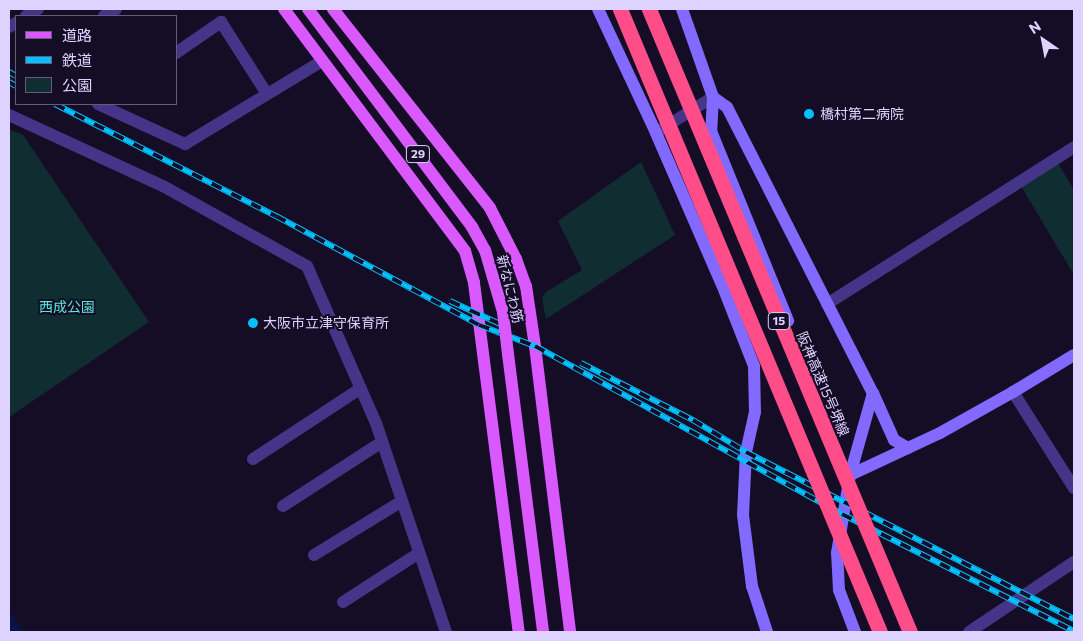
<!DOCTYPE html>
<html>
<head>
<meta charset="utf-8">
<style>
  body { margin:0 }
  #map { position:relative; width:1083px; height:641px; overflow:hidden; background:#150d26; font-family:Commissioner,"Noto Sans JP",sans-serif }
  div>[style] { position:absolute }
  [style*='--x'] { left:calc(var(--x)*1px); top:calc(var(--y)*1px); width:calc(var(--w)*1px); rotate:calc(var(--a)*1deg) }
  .green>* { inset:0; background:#102d31 }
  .water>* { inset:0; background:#061446 }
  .street>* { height:12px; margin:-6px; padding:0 6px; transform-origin:6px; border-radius:6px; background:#443588 }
  .secondary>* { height:12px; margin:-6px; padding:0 6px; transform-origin:6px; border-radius:6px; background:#8269ff }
  .primary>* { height:12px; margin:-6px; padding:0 6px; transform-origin:6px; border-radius:6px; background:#d959ff }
  .rail>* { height:5.5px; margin-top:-2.75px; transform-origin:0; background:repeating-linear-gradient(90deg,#150d26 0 11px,#00c0fd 0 22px); box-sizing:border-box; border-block:1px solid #00c0fd }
  .primary-bridge>* { height:12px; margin:-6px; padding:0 6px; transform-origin:6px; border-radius:6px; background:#d959ff }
  .highway-bridge>* { height:15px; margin:-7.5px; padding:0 7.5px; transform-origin:7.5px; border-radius:7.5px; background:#ff4d89 }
  .dots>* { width:14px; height:14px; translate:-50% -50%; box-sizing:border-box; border:2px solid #150d26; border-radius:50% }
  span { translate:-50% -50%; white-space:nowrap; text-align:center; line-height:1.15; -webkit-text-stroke:4px #150d26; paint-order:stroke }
  .shield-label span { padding:1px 4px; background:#150d26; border:1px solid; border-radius:4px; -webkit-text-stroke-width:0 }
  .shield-label { font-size:12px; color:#ded2ff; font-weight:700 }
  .poi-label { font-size:14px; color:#ded2ff }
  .left { translate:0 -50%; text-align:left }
  .street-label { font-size:14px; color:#ded2ff }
  .park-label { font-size:14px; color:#56e8d8 }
  .frame { position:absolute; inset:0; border:10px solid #ded2ff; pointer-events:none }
  .legend { position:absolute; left:15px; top:15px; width:162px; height:90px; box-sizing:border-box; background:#150d26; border:1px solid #655c7d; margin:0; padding:6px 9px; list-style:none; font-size:15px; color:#ded2ff }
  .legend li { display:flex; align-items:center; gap:10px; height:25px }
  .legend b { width:25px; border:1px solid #655c7d }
  .north { position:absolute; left:1018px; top:15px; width:50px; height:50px; -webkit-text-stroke:4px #150d26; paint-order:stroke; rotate:327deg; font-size:14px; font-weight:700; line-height:20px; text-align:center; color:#ded2ff }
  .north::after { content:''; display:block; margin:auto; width:18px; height:22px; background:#ded2ff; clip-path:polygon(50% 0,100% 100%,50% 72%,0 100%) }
</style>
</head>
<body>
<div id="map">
  <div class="green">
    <i style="clip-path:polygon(9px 129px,23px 135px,149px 322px,9px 417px)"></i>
    <i style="clip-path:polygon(641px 162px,675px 235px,546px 319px,542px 298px,546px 292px,582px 270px,558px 221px)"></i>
    <i style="clip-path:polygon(1058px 163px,1074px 190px,1074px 275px,1021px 186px)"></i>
  </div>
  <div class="water">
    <i style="clip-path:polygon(12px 614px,23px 632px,9px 632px,9px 616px)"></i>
  </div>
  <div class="street">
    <i style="--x:26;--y:16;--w:14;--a:-30"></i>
    <i style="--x:104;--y:16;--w:14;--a:-30"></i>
    <i style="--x:9;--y:27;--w:8;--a:-30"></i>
    <i style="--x:176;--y:53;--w:55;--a:-34.6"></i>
    <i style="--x:221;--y:22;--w:85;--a:57.4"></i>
    <i style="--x:98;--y:104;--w:96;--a:24.7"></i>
    <i style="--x:185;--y:144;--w:160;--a:-31.2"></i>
    <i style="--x:9;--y:115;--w:170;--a:24.8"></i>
    <i style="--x:163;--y:186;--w:165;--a:29.1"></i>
    <i style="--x:307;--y:266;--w:171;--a:66.3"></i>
    <i style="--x:376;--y:423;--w:220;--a:71.5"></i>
    <i style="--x:660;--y:130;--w:62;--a:-31.9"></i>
    <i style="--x:827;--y:304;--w:293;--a:-32.4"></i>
    <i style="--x:1013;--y:392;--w:114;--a:57.6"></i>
    <i style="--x:253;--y:459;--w:129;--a:-33.3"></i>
    <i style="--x:283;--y:506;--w:118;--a:-32.9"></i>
    <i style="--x:314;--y:555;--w:103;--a:-31.5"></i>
    <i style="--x:343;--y:602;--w:90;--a:-32.8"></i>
    <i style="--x:969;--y:632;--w:126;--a:-33.7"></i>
  </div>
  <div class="secondary">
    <i style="--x:598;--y:9;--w:137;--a:64.9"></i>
    <i style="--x:656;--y:133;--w:173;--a:66.5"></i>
    <i style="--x:725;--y:292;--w:79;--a:68.6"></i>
    <i style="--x:754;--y:366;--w:46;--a:88.8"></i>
    <i style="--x:755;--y:412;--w:41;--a:102.7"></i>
    <i style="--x:746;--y:452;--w:63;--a:92.7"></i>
    <i style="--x:743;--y:515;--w:72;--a:82.8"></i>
    <i style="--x:752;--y:586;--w:48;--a:71.9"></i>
    <i style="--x:682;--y:9;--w:93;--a:70.6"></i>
    <i style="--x:713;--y:97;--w:34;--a:93"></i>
    <i style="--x:711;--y:131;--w:205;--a:67.9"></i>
    <i style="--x:713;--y:97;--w:17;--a:36"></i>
    <i style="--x:727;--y:107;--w:321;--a:63"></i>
    <i style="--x:873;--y:393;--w:51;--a:65.9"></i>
    <i style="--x:894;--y:440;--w:16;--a:30"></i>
    <i style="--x:850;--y:475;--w:99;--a:-25"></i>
    <i style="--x:940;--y:433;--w:84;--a:-29.3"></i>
    <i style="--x:1013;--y:392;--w:71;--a:-31.2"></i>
    <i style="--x:855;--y:632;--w:45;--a:-110.9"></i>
    <i style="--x:839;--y:590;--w:37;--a:-93"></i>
    <i style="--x:837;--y:553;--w:79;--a:-80.5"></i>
    <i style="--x:850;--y:475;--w:85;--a:-74.3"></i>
  </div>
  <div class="primary">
    <i style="--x:284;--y:9;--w:302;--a:53.2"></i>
    <i style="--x:465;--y:251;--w:33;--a:74"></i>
    <i style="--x:474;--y:283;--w:352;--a:82.7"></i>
    <i style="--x:308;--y:9;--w:273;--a:53"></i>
    <i style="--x:472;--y:227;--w:26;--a:61"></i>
    <i style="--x:485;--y:250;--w:65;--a:73.8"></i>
    <i style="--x:333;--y:9;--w:253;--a:51.7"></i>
    <i style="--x:490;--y:208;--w:57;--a:63"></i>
    <i style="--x:516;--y:259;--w:29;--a:70"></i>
    <i style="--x:526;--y:286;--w:61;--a:81.5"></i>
    <i style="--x:535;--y:346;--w:288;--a:83"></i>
    <i style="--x:508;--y:354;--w:280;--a:82.8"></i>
  </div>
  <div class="rail">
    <i style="--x:9;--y:72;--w:8;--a:30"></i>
    <i style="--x:9;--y:82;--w:8;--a:30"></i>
    <i style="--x:55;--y:104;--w:248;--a:26.9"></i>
    <i style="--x:276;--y:216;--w:230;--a:28.2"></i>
    <i style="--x:479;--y:325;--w:60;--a:20.6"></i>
    <i style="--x:535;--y:346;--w:350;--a:28.7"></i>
    <i style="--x:842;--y:514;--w:260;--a:26.8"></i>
    <i style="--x:450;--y:301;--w:65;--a:24.6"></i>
    <i style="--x:581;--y:363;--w:126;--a:27"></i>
    <i style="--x:693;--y:420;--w:62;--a:31.1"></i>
    <i style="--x:746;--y:452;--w:368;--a:27"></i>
  </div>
  <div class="primary-bridge">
    <i style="--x:503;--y:312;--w:42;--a:83.2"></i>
  </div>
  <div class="highway-bridge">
    <i style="--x:620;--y:9;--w:675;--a:67.35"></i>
    <i style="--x:649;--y:9;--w:675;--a:67.27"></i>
  </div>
  <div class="dots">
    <i style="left:809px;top:114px;background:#00c0fd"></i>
    <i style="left:253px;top:323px;background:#00c0fd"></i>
  </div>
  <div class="shield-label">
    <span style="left:418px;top:154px">29</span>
    <span style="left:779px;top:321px">15</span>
  </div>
  <div class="poi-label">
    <span class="left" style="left:820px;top:114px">橋村第二病院</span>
    <span class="left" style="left:263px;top:323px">大阪市立津守保育所</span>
  </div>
  <div class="street-label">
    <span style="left:510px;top:289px;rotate:76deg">新なにわ筋</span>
    <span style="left:823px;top:384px;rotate:67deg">阪神高速15号堺線</span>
  </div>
  <div class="park-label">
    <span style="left:67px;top:307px">西成公園</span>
  </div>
  <div class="frame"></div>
  <ul class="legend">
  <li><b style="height:6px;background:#d959ff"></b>道路</li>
  <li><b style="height:6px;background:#00c0fd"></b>鉄道</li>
  <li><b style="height:14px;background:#102d31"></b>公園</li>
  </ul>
  <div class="north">N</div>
</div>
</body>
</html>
